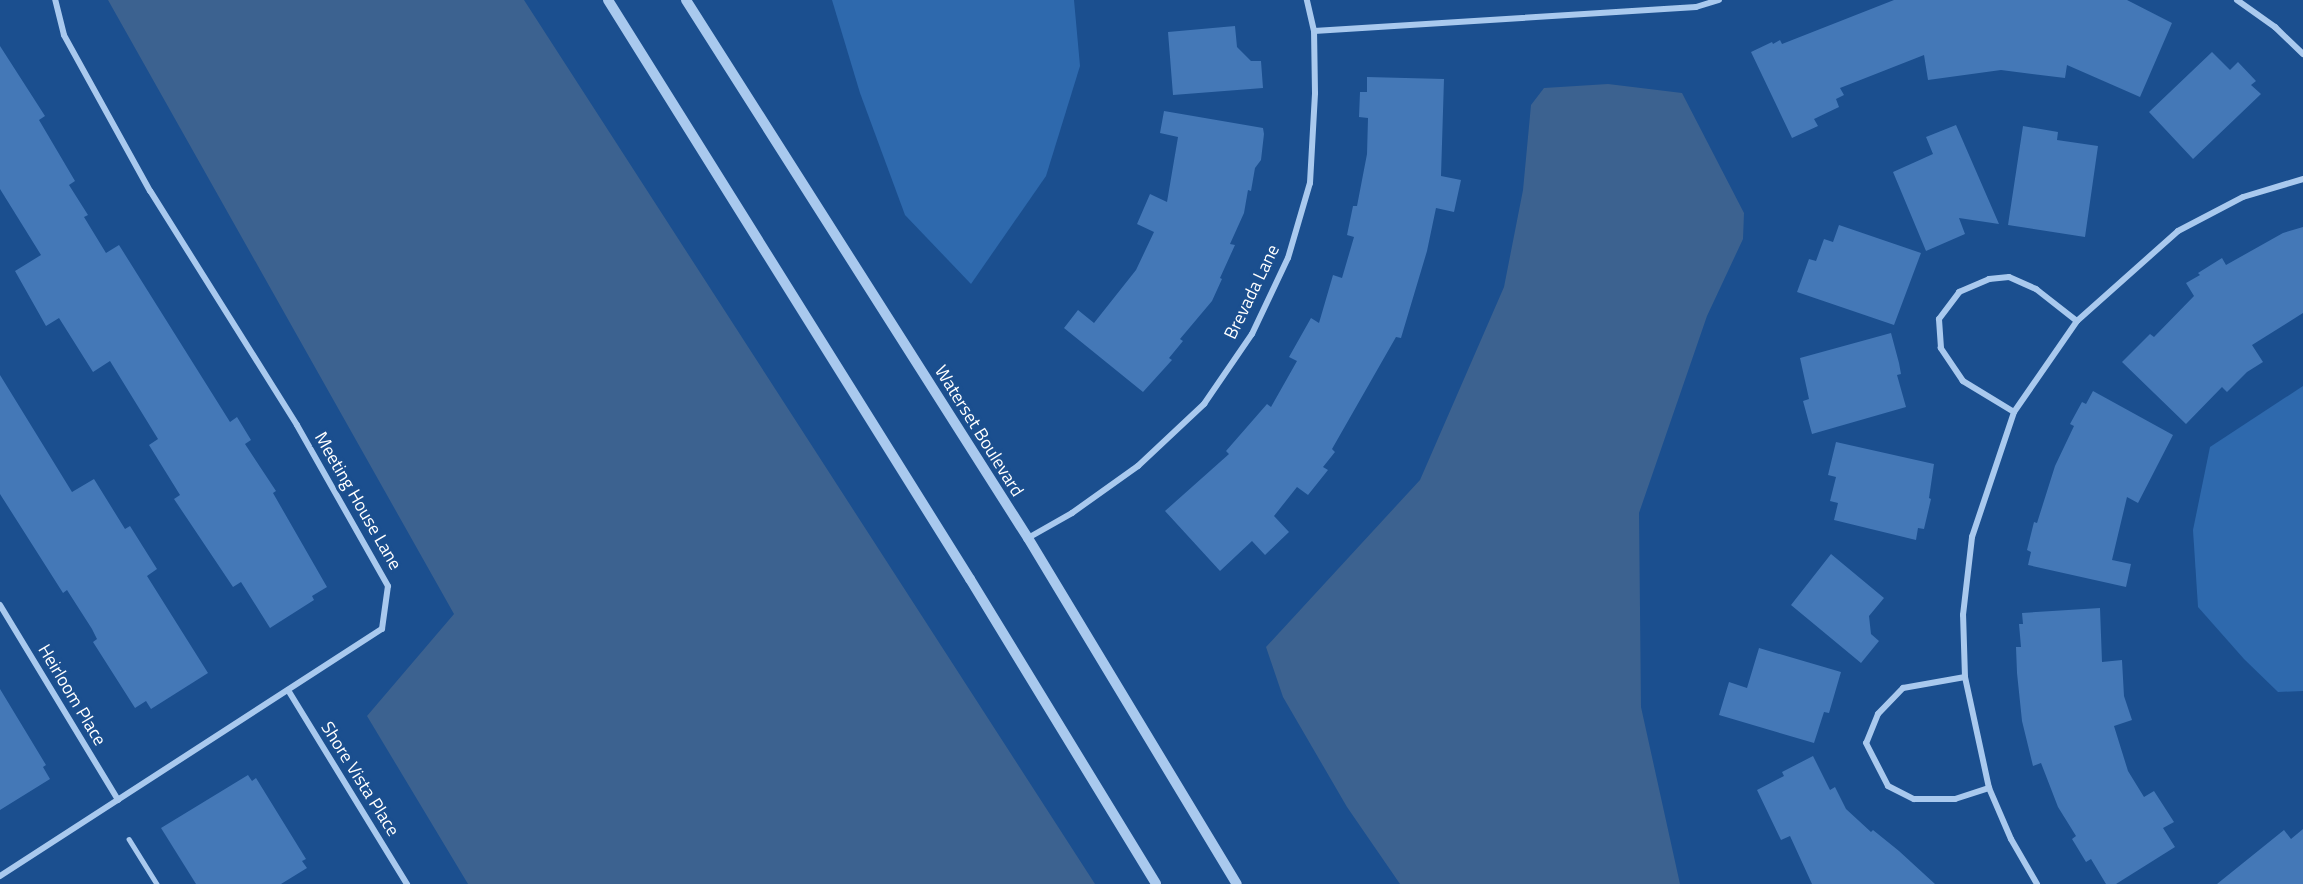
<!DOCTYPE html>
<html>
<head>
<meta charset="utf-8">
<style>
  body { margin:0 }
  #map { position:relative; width:2303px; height:884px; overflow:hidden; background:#1b4f8f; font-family:"Titillium Web",sans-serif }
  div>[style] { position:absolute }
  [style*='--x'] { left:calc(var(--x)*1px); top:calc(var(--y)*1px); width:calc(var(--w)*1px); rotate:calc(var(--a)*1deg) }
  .green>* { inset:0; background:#2e69ad }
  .water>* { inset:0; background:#3c6290 }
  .building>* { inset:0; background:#4478b7 }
  .service>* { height:4.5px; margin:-2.25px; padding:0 2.25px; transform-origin:2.25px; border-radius:2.25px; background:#a9c9ee }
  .minor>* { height:6px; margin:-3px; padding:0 3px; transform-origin:3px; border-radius:3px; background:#a9c9ee }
  .tertiary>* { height:10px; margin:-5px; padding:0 5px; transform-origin:5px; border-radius:5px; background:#a9c9ee }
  span { translate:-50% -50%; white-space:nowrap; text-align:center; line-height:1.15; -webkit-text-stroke:6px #1b4f8f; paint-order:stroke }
  .street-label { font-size:18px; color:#fff }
</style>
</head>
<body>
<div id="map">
  <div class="green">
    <i style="clip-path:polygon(832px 0,1074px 0,1080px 66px,1046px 176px,971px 284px,905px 215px,860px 93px)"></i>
    <i style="clip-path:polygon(2303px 386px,2303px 691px,2278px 692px,2244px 659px,2198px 607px,2193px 530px,2210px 447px)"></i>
  </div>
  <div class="water">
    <i style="clip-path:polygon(108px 0,524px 0,1095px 884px,468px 884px,367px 716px,454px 614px)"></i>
    <i style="clip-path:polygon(1608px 84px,1682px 93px,1744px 213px,1743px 239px,1707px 316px,1639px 513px,1641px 707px,1680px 884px,1400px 884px,1347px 807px,1283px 697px,1266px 647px,1420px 480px,1504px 287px,1523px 190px,1531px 105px,1544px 88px)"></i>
  </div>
  <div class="building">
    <i style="clip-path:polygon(1894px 0,2127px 0,2172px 23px,2140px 97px,2067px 65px,2065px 78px,2001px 70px,1928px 80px,1924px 55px,1840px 88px,1844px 95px,1836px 99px,1839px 107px,1814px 119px,1818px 126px,1792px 138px,1751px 52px,1772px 42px,1773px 44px,1780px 40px,1782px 44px)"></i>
    <i style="clip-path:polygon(1235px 26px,1237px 47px,1251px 61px,1261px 61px,1263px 88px,1173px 95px,1168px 32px)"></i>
    <i style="clip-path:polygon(0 46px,45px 116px,39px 120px,75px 181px,69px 185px,88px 215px,84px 217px,106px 253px,119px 245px,230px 422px,237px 417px,251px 440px,245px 444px,276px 491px,273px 493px,327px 587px,312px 596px,314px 600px,270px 628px,241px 582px,233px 587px,174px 499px,180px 495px,149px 445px,158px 439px,110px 361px,93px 372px,59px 318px,46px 326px,15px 271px,41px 255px,0 189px)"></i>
    <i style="clip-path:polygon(2212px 52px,2230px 70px,2238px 62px,2256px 81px,2251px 85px,2261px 94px,2193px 159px,2149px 112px)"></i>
    <i style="clip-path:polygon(1367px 77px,1444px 79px,1441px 176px,1461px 180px,1454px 212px,1436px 208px,1427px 251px,1401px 338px,1396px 337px,1332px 449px,1335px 452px,1323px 467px,1328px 470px,1308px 495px,1297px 487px,1274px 516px,1289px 532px,1265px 555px,1252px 541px,1220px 571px,1165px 511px,1229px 454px,1226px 451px,1267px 404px,1271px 407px,1297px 361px,1289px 357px,1311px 318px,1319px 323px,1333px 275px,1342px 278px,1354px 237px,1347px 235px,1353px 206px,1357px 206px,1367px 154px,1368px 118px,1359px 117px,1360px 92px,1367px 92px)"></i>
    <i style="clip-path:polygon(1164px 111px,1263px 128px,1264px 134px,1261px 160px,1255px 168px,1251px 191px,1248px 190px,1244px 213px,1230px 244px,1235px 245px,1220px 278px,1222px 279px,1212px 301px,1180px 339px,1183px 341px,1169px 358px,1172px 360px,1143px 392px,1064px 328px,1078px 310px,1094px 323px,1136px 270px,1154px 232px,1137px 224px,1150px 194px,1167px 202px,1178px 137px,1160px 133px)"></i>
    <i style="clip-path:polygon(1956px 125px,1999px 224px,1959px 218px,1965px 234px,1926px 251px,1893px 172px,1933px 154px,1926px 137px)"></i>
    <i style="clip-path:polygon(2023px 126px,2058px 132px,2057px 140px,2098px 146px,2085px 237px,2008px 225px)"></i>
    <i style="clip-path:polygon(1839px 225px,1921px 253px,1894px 325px,1797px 292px,1809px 259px,1816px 261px,1824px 239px,1833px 242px)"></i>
    <i style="clip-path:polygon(2303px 227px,2303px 313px,2252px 345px,2263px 362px,2247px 372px,2227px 392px,2222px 387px,2186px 424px,2122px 362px,2150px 334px,2154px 337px,2194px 296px,2186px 283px,2200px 275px,2198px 273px,2222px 258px,2226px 265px,2283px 233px)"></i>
    <i style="clip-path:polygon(1891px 333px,1899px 363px,1901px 374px,1897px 375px,1906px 407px,1812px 434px,1803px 401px,1809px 399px,1800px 358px)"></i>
    <i style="clip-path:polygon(0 375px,72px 492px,94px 479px,125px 529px,130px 526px,157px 569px,147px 576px,208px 673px,151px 709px,146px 701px,135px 708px,93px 642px,97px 639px,92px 629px,67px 590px,63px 593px,0 494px)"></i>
    <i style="clip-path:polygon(2093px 391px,2173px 435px,2138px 503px,2127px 497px,2112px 560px,2131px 564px,2126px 587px,2028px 565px,2031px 552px,2027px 550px,2034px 522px,2037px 523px,2055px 466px,2074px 426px,2070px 424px,2082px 402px,2086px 404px)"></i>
    <i style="clip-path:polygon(1836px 442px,1934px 464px,1929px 498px,1931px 499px,1924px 529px,1918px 528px,1916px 540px,1834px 520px,1838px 503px,1830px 501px,1836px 477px,1828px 475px)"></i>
    <i style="clip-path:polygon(1831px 554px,1884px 598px,1869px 616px,1871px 634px,1879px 641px,1861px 663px,1791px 605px)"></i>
    <i style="clip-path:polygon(2100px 608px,2102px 662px,2122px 660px,2124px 696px,2132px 720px,2114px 726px,2128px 771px,2144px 797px,2154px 791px,2174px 822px,2163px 828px,2175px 847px,2116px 884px,2106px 884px,2091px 859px,2086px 862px,2072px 839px,2076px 836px,2058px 807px,2041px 763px,2033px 766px,2022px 721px,2017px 673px,2016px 647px,2021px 647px,2019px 624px,2023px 624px,2022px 613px)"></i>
    <i style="clip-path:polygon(1759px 648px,1841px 672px,1829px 713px,1824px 712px,1814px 743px,1719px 715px,1729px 682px,1747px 688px)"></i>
    <i style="clip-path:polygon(0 689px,46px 765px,43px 767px,50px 779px,0 810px)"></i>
    <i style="clip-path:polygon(1813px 756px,1830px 790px,1835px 787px,1846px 809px,1871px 832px,1873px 830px,1899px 851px,1935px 884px,1812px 884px,1790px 836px,1781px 840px,1757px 790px,1784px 776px,1782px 772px)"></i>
    <i style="clip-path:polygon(248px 775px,252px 781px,256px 778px,306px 859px,302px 861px,307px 868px,281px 884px,196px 884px,161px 828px)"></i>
    <i style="clip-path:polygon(2303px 829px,2303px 884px,2217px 884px,2284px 830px,2291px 839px)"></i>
  </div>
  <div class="service">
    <i style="--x:129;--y:839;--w:53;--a:58.1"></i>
  </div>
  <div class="minor">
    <i style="--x:2237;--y:0;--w:47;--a:35.4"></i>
    <i style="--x:2275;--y:27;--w:39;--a:44"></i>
    <i style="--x:1314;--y:31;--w:383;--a:-3.6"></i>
    <i style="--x:1696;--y:7;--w:24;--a:-17"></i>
    <i style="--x:2014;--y:412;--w:60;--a:-148.7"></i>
    <i style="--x:1963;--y:381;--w:40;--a:-124"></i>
    <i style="--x:1941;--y:348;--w:29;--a:-94"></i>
    <i style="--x:1939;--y:319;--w:34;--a:-53"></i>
    <i style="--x:1959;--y:292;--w:33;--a:-23"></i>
    <i style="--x:1989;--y:279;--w:20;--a:-6"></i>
    <i style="--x:2009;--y:277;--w:30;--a:24"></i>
    <i style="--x:2036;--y:289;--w:52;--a:38"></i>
    <i style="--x:1028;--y:538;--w:51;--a:-29.6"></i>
    <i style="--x:1072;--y:513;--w:81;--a:-35.5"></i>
    <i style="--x:1138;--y:466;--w:91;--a:-43.2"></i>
    <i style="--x:1204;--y:404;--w:85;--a:-55.6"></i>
    <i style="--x:1252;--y:334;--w:84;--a:-64.7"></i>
    <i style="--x:1288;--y:258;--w:78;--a:-73.7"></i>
    <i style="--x:1310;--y:183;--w:90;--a:-86.8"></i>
    <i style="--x:1315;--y:93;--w:62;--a:-90.9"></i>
    <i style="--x:1314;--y:31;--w:32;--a:-103"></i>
    <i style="--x:0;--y:605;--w:228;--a:58.8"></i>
    <i style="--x:1965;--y:677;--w:63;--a:169.9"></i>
    <i style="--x:1903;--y:688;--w:36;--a:134"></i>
    <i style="--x:1878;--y:714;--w:31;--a:112"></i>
    <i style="--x:1866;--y:743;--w:48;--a:62.9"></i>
    <i style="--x:1888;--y:786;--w:29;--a:27"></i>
    <i style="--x:1914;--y:799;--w:41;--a:0"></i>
    <i style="--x:1955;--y:799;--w:36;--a:-18"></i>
    <i style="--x:288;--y:690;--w:228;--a:58.5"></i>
    <i style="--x:0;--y:876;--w:455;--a:-32.9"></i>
    <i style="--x:382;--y:629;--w:43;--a:-82.1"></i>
    <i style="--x:388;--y:586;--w:185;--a:-119.5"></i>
    <i style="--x:297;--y:425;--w:276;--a:-122.1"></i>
    <i style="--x:150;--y:191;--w:178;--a:-118.9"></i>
    <i style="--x:64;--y:35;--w:36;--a:-104"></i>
    <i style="--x:2037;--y:884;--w:52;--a:-120"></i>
    <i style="--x:2011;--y:839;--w:56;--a:-113.3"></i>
    <i style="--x:1989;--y:788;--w:114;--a:-102.2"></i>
    <i style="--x:1965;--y:677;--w:62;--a:-91.8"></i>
    <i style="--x:1963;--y:615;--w:79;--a:-83.4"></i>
    <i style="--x:1972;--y:537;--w:132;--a:-71.4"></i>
    <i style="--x:2014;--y:412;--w:111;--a:-55.3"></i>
    <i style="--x:2077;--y:321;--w:135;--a:-41.7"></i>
    <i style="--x:2178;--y:231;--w:73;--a:-27.6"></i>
    <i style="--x:2243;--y:197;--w:63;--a:-16.7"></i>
  </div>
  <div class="tertiary">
    <i style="--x:608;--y:0;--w:683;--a:57.99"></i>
    <i style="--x:970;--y:579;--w:357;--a:58.6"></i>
    <i style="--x:686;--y:0;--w:638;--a:57.56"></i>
    <i style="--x:1028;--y:538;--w:404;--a:58.9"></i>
  </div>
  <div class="street-label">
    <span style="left:1252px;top:292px;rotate:-64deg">Brevada Lane</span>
    <span style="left:979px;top:431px;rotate:58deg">Waterset Boulevard</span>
    <span style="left:358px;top:501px;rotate:60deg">Meeting House Lane</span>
    <span style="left:72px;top:695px;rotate:59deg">Heirloom Place</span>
    <span style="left:360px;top:779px;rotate:58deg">Shore Vista Place</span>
  </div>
</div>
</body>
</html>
